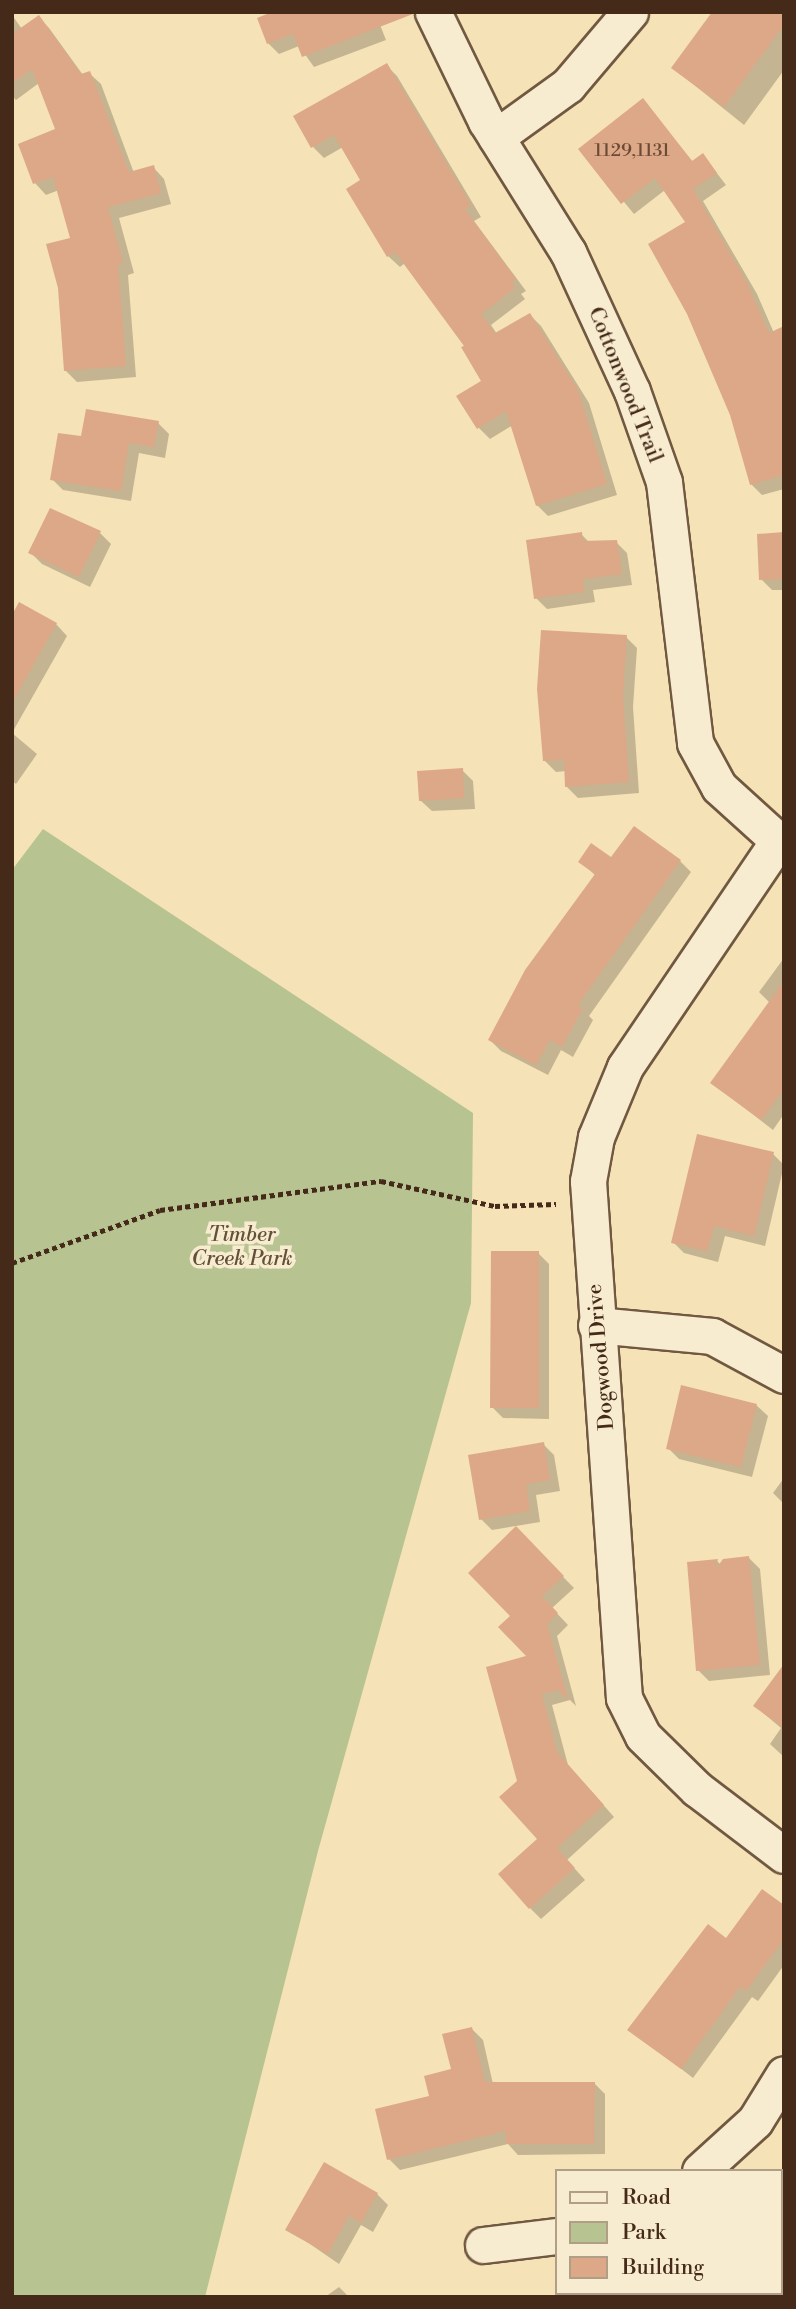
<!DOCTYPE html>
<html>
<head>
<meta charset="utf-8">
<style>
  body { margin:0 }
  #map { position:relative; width:796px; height:2309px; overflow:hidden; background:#f5e2b6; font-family:"Libre Bodoni",serif }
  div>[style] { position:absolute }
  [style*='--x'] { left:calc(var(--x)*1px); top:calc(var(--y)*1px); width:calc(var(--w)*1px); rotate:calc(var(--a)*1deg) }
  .green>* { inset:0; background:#b7c491 }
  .shadow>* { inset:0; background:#0003 }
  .building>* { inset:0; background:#dda888 }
  .path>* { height:4.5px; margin-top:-2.25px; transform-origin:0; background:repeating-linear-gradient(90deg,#452a1a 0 5px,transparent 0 8.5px) }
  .roads { filter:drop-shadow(2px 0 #715841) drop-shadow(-2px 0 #715841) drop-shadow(0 2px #715841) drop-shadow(0 -2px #715841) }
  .minor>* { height:35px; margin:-17.5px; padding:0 17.5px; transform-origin:17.5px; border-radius:17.5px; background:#f8ecd0 }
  span { translate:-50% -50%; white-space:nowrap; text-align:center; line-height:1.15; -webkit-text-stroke:7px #f8ecd0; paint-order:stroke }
  .number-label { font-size:18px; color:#6b4a36 }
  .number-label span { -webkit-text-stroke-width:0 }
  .street-label { font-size:21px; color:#452a1a }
  .park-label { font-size:21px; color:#625038; font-style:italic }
  .frame { position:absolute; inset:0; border:14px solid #452a1a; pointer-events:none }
  .legend { position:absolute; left:555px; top:2169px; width:228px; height:126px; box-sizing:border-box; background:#f8ecd0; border:2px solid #b09e87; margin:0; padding:9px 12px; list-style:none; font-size:21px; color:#452a1a }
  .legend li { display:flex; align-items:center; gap:14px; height:35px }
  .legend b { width:35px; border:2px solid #b09e87 }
</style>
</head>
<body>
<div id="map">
  <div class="green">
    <i style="clip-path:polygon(43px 829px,473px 1113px,471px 1303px,318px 1851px,205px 2297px,12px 2297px,12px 870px)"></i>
  </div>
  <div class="shadow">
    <i style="clip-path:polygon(375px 12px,386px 40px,314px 67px,299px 46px,279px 54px,268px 43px,259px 19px)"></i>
    <i style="clip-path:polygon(784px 12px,784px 70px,744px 125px,673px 68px)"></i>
    <i style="clip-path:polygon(12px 15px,22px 29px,38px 17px,49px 28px,83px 75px,89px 73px,101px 84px,134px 173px,153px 167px,164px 179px,171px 204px,119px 218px,134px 273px,128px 275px,136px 377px,77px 382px,65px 370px,72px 239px,59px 190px,46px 195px,35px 183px,20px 145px,57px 130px,39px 83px,16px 100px,12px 96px)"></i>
    <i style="clip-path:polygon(386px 65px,397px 76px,481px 217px,474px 221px,526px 291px,521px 294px,525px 299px,491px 325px,497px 334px,530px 315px,541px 326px,589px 403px,617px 495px,548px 516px,537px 505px,513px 425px,490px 439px,479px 428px,484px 381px,466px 346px,405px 263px,400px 267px,388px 256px,363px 181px,343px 147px,324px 158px,313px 147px)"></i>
    <i style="clip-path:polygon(643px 101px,693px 162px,703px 155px,726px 185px,703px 201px,757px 294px,774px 333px,784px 328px,784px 489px,762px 495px,751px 484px,688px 223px,665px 190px,634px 214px,580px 149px)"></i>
    <i style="clip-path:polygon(158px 423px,169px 434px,165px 458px,139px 453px,131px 501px,63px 490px,52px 479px,82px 438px)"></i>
    <i style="clip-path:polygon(100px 533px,111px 544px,90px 587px,42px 564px,31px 553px)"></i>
    <i style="clip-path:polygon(581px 534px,590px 543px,616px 542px,627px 553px,632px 585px,593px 590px,595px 602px,547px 609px,536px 598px)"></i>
    <i style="clip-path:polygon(784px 534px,784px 590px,772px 590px,761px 579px)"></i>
    <i style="clip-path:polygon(12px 618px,56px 624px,67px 636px,12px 733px,37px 754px,16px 784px,12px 781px)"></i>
    <i style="clip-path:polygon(626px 637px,637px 648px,633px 707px,639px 793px,578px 798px,567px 787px,566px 771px,556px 772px,544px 760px)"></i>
    <i style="clip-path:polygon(462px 770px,473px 781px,475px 809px,432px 811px,420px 800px)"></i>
    <i style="clip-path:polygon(580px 861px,680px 861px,691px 872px,589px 1016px,593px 1020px,573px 1057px,561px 1050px,548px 1075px,501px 1051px,490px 1040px,596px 876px)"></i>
    <i style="clip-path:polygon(784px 958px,784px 1114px,773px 1130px,712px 1083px,770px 1003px,759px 992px)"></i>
    <i style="clip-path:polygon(773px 1154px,784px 1165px,765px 1246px,725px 1236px,718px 1262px,684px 1253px,673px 1242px)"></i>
    <i style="clip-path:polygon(538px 1253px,549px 1264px,549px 1419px,503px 1418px,492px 1407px)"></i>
    <i style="clip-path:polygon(756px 1405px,768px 1416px,752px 1477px,679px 1459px,668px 1448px)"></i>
    <i style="clip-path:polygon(543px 1444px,554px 1455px,560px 1491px,536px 1495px,540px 1522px,492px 1530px,481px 1519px)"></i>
    <i style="clip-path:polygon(784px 1478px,784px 1504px,773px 1493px)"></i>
    <i style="clip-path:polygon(516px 1529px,574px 1588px,552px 1608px,568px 1625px,557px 1636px,576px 1706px,570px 1700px,552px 1705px,568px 1765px,614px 1817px,567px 1860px,585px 1880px,541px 1919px,530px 1908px,539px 1840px,519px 1782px,529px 1657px,512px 1616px)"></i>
    <i style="clip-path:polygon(749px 1558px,760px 1569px,770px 1675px,709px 1681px,698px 1670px,689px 1564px,717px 1561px,721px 1565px)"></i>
    <i style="clip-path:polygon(784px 1667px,784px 1757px,770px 1744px,781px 1728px,755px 1706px)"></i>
    <i style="clip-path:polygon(784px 1907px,784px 1965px,758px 2001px,752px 1997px,693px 2078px,630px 2029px,727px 1940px)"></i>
    <i style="clip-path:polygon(472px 2029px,483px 2040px,493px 2084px,594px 2083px,605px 2094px,605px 2154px,518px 2155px,508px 2144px,400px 2170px,389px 2159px,453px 2071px)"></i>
    <i style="clip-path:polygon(784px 2177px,784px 2283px,780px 2280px)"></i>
    <i style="clip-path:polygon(377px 2194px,388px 2205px,373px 2232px,361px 2225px,339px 2264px,288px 2229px)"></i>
    <i style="clip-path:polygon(339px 2287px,349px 2297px,325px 2297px)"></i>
    <i style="clip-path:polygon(697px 2293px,744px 2293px,746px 2297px,690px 2297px)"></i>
  </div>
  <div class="building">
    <i style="clip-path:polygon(272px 12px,412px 12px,413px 14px,302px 57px,293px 34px,267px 44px,257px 18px)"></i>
    <i style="clip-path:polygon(712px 12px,784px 12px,784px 25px,724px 107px,671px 68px)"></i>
    <i style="clip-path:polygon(39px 15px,81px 74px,90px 71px,129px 172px,154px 165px,161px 193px,108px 207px,123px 263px,118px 264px,126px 366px,64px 371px,58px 288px,46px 244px,70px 238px,53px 177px,33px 184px,18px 144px,55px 129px,32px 69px,12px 83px,12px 34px)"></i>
    <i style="clip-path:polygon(387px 63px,471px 205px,465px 209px,516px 279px,512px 282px,515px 288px,481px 314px,495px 333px,530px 313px,578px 390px,607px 484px,536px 506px,506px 411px,477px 429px,456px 396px,481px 381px,461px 347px,464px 346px,395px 252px,387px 257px,346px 189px,360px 180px,334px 135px,311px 148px,293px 116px)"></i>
    <i style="clip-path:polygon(643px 98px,692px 161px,703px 153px,717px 173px,693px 189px,746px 281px,769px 333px,784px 326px,784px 475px,750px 485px,730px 415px,687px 314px,648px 244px,685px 222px,655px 178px,621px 204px,578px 149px)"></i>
    <i style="clip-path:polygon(86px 409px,159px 421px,154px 447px,129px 443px,121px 491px,50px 480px,58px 433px,81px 436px)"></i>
    <i style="clip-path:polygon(50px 508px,101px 531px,79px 577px,28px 553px)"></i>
    <i style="clip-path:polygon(582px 532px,583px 541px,617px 540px,622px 574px,583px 579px,584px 592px,534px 599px,526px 540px)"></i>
    <i style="clip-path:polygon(784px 532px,784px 579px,759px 580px,757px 534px)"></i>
    <i style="clip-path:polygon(19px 602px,57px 623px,12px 703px,12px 615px)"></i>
    <i style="clip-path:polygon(541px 630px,627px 635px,623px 695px,629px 782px,565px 787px,564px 760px,543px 761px,537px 689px)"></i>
    <i style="clip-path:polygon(463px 768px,464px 798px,419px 801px,417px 771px)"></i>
    <i style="clip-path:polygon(634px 826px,681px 860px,578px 1005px,583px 1008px,562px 1047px,550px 1040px,536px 1065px,488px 1040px,525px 970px,595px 874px,578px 862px,591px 843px,611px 857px)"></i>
    <i style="clip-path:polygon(784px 981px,784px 1089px,761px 1120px,710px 1083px)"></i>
    <i style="clip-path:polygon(697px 1134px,774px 1152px,754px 1236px,714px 1226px,707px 1251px,671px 1243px)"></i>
    <i style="clip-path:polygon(491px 1251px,539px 1251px,539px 1408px,490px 1408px)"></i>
    <i style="clip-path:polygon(681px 1385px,757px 1404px,741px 1467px,666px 1449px)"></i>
    <i style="clip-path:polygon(544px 1442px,550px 1480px,526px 1484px,530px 1511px,479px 1520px,468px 1455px)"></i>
    <i style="clip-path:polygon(516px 1526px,564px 1576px,542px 1596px,558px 1613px,547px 1624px,568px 1700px,558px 1690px,542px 1694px,557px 1752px,604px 1805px,557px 1848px,575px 1868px,529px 1909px,498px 1874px,537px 1839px,499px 1797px,517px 1781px,486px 1667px,526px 1656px,498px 1627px,510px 1616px,468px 1573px)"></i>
    <i style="clip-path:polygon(749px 1556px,760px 1665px,696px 1671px,687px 1562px,718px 1559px,715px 1570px,723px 1559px)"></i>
    <i style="clip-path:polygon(784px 1664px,784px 1728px,753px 1706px)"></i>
    <i style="clip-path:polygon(762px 1889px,784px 1905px,784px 1939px,746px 1991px,740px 1987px,681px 2069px,627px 2030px,708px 1924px,726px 1938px)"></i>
    <i style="clip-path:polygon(472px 2027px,485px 2082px,595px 2082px,594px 2144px,506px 2144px,506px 2131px,387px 2160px,375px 2109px,429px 2096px,424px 2076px,451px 2069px,442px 2034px)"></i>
    <i style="clip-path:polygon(324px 2162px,378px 2193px,361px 2223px,349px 2215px,328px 2254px,285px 2230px)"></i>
  </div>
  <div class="path">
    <i style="--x:12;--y:1263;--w:157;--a:-19.7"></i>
    <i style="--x:160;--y:1210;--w:223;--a:-7.5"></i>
    <i style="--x:381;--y:1181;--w:117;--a:12.4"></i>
    <i style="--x:495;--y:1206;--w:61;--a:-1.9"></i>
  </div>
  <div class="roads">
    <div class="minor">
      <i style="--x:433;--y:12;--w:121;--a:64.1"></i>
      <i style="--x:486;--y:121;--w:155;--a:58"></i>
      <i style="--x:568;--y:252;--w:153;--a:65.3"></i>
      <i style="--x:632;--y:391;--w:96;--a:70.6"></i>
      <i style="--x:664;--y:482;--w:263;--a:83.2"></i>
      <i style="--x:695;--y:743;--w:50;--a:61.4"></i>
      <i style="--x:719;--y:787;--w:88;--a:42.2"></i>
      <i style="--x:496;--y:137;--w:89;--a:-35.8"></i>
      <i style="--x:568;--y:85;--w:96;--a:-49.7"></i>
      <i style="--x:778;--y:841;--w:273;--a:124.1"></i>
      <i style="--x:625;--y:1067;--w:76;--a:112.5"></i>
      <i style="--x:596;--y:1137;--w:45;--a:100.3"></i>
      <i style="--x:588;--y:1181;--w:518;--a:86.02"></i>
      <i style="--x:624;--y:1698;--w:42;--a:63.4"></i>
      <i style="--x:643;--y:1736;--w:76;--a:44.5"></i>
      <i style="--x:697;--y:1789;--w:109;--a:37.2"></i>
      <i style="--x:596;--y:1325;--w:117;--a:5.4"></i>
      <i style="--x:712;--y:1336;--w:82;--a:28.4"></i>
      <i style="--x:700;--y:2171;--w:74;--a:-42.3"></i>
      <i style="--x:755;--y:2121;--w:55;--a:-58.3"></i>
      <i style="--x:483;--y:2245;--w:74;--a:-7"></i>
    </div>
  </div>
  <div class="number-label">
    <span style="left:632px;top:151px">1129,1131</span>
  </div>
  <div class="street-label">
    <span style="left:625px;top:385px;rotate:68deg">Cottonwood Trail</span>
    <span style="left:601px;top:1357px;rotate:-95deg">Dogwood Drive</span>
  </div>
  <div class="park-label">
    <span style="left:242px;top:1247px">Timber<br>Creek Park</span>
  </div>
  <div class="frame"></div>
  <ul class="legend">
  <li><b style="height:9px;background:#f8ecd0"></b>Road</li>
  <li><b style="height:19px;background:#b7c491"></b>Park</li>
  <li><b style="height:19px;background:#dda888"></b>Building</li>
  </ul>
</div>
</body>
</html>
